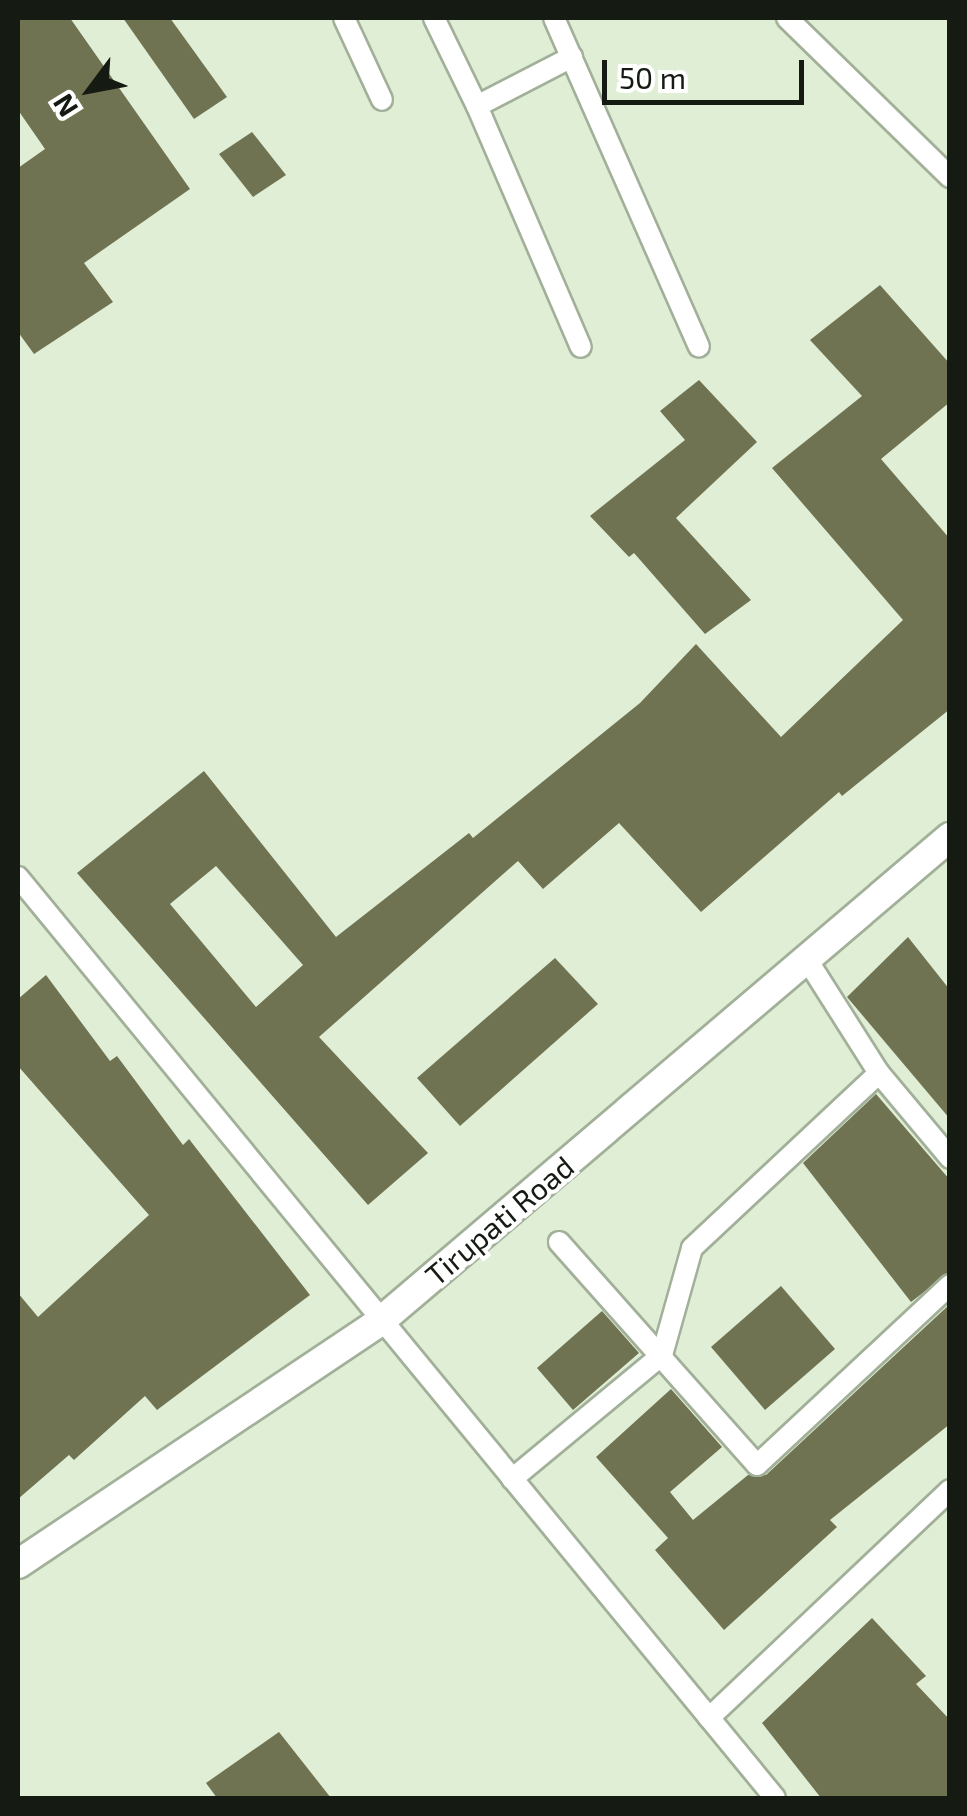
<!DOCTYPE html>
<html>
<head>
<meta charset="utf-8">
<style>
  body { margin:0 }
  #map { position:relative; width:967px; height:1816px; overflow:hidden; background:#e0eed6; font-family:"Exo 2",sans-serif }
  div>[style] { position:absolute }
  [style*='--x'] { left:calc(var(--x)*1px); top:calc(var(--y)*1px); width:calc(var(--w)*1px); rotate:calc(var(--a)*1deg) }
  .building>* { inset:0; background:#707351 }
  .roads { filter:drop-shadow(2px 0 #a2b099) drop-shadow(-2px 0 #a2b099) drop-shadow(0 2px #a2b099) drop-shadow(0 -2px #a2b099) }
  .minor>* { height:20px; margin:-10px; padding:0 10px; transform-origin:10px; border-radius:10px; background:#fff }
  .tertiary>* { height:28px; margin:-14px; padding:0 14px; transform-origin:14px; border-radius:14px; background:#fff }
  span { translate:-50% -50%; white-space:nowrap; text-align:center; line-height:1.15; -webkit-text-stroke:8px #fff; paint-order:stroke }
  .street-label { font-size:30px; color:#151a12 }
  .frame { position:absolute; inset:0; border:20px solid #151a12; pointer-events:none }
  .north { position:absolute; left:40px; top:40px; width:100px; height:100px; -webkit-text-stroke:8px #fff; paint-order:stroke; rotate:238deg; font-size:28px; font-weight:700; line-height:40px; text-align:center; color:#151a12 }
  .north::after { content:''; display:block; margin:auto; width:35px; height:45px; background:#151a12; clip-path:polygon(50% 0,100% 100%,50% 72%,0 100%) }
  .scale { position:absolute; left:602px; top:60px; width:202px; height:45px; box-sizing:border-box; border:5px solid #151a12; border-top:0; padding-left:12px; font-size:30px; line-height:35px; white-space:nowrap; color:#151a12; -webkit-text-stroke:8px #fff; paint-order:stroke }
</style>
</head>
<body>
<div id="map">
  <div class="building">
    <i style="clip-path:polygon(18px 18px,70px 18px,190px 189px,84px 263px,113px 302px,34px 354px,18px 332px,18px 168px,45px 149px,18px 110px)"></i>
    <i style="clip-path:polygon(123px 18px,170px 18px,227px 97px,194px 119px)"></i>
    <i style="clip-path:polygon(252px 132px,286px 175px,253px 197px,219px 154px)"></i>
    <i style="clip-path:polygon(evenodd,880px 285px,950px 364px,950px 402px,881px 459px,950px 539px,950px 709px,842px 796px,839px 792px,701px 912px,619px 823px,543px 889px,518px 861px,319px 1037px,428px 1153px,368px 1205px,77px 873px,204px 771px,336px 937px,469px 833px,473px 838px,640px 703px,696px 644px,781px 737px,903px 620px,772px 468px,862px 396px,810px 340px,880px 285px,216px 866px,303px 965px,256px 1007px,170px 904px,216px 866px)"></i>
    <i style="clip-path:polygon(699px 380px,757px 442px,676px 518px,751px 600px,705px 634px,634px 553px,629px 557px,590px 516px,685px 440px,660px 411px)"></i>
    <i style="clip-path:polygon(908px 937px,950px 990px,950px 1119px,847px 997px)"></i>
    <i style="clip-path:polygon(555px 958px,598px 1004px,460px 1126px,417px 1078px)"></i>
    <i style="clip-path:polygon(46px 975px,110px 1061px,117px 1056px,183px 1145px,189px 1139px,310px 1295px,157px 1410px,145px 1396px,74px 1460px,69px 1455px,18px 1499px,18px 1293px,38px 1317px,149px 1215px,18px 1066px,18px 999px)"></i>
    <i style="clip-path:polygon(876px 1094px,950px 1180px,950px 1272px,911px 1302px,803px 1163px)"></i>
    <i style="clip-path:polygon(781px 1286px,835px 1349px,765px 1410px,711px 1347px)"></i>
    <i style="clip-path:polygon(950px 1304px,950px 1424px,830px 1520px,837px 1527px,724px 1630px,655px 1550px,668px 1538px,596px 1457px,671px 1389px,722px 1447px,670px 1492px,693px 1520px,748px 1475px,766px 1475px)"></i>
    <i style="clip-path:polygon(602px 1311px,639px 1353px,573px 1410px,537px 1368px)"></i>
    <i style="clip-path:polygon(872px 1618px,926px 1676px,916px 1684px,950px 1720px,950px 1798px,821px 1798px,762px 1723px)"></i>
    <i style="clip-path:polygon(279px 1732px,331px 1798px,217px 1798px,206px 1783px)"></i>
  </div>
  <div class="roads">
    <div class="minor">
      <i style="--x:344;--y:18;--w:90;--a:65.1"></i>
      <i style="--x:434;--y:18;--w:98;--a:64"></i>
      <i style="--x:477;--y:106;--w:107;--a:-27.3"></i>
      <i style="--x:554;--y:18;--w:359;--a:66.2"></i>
      <i style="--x:787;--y:18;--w:228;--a:44.3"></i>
      <i style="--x:477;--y:106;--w:262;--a:66.7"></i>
      <i style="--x:18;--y:877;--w:1192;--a:50.58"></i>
      <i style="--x:806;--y:958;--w:136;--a:57.6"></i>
      <i style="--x:559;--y:1242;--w:298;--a:48.4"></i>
      <i style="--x:757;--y:1465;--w:264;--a:-43"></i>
      <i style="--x:512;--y:1479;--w:195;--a:-39.6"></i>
      <i style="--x:662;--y:1355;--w:111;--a:-74.3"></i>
      <i style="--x:692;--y:1248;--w:256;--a:-43.1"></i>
      <i style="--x:879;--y:1073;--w:111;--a:50.1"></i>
      <i style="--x:709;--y:1718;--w:332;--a:-43.4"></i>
    </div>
    <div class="tertiary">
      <i style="--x:18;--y:1564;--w:438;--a:-33.8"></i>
      <i style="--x:382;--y:1320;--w:746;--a:-40.38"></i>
    </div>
  </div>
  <div class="street-label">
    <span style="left:499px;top:1220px;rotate:-40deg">Tirupati Road</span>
  </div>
  <div class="frame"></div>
  <div class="north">N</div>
  <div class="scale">50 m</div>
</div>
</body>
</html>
